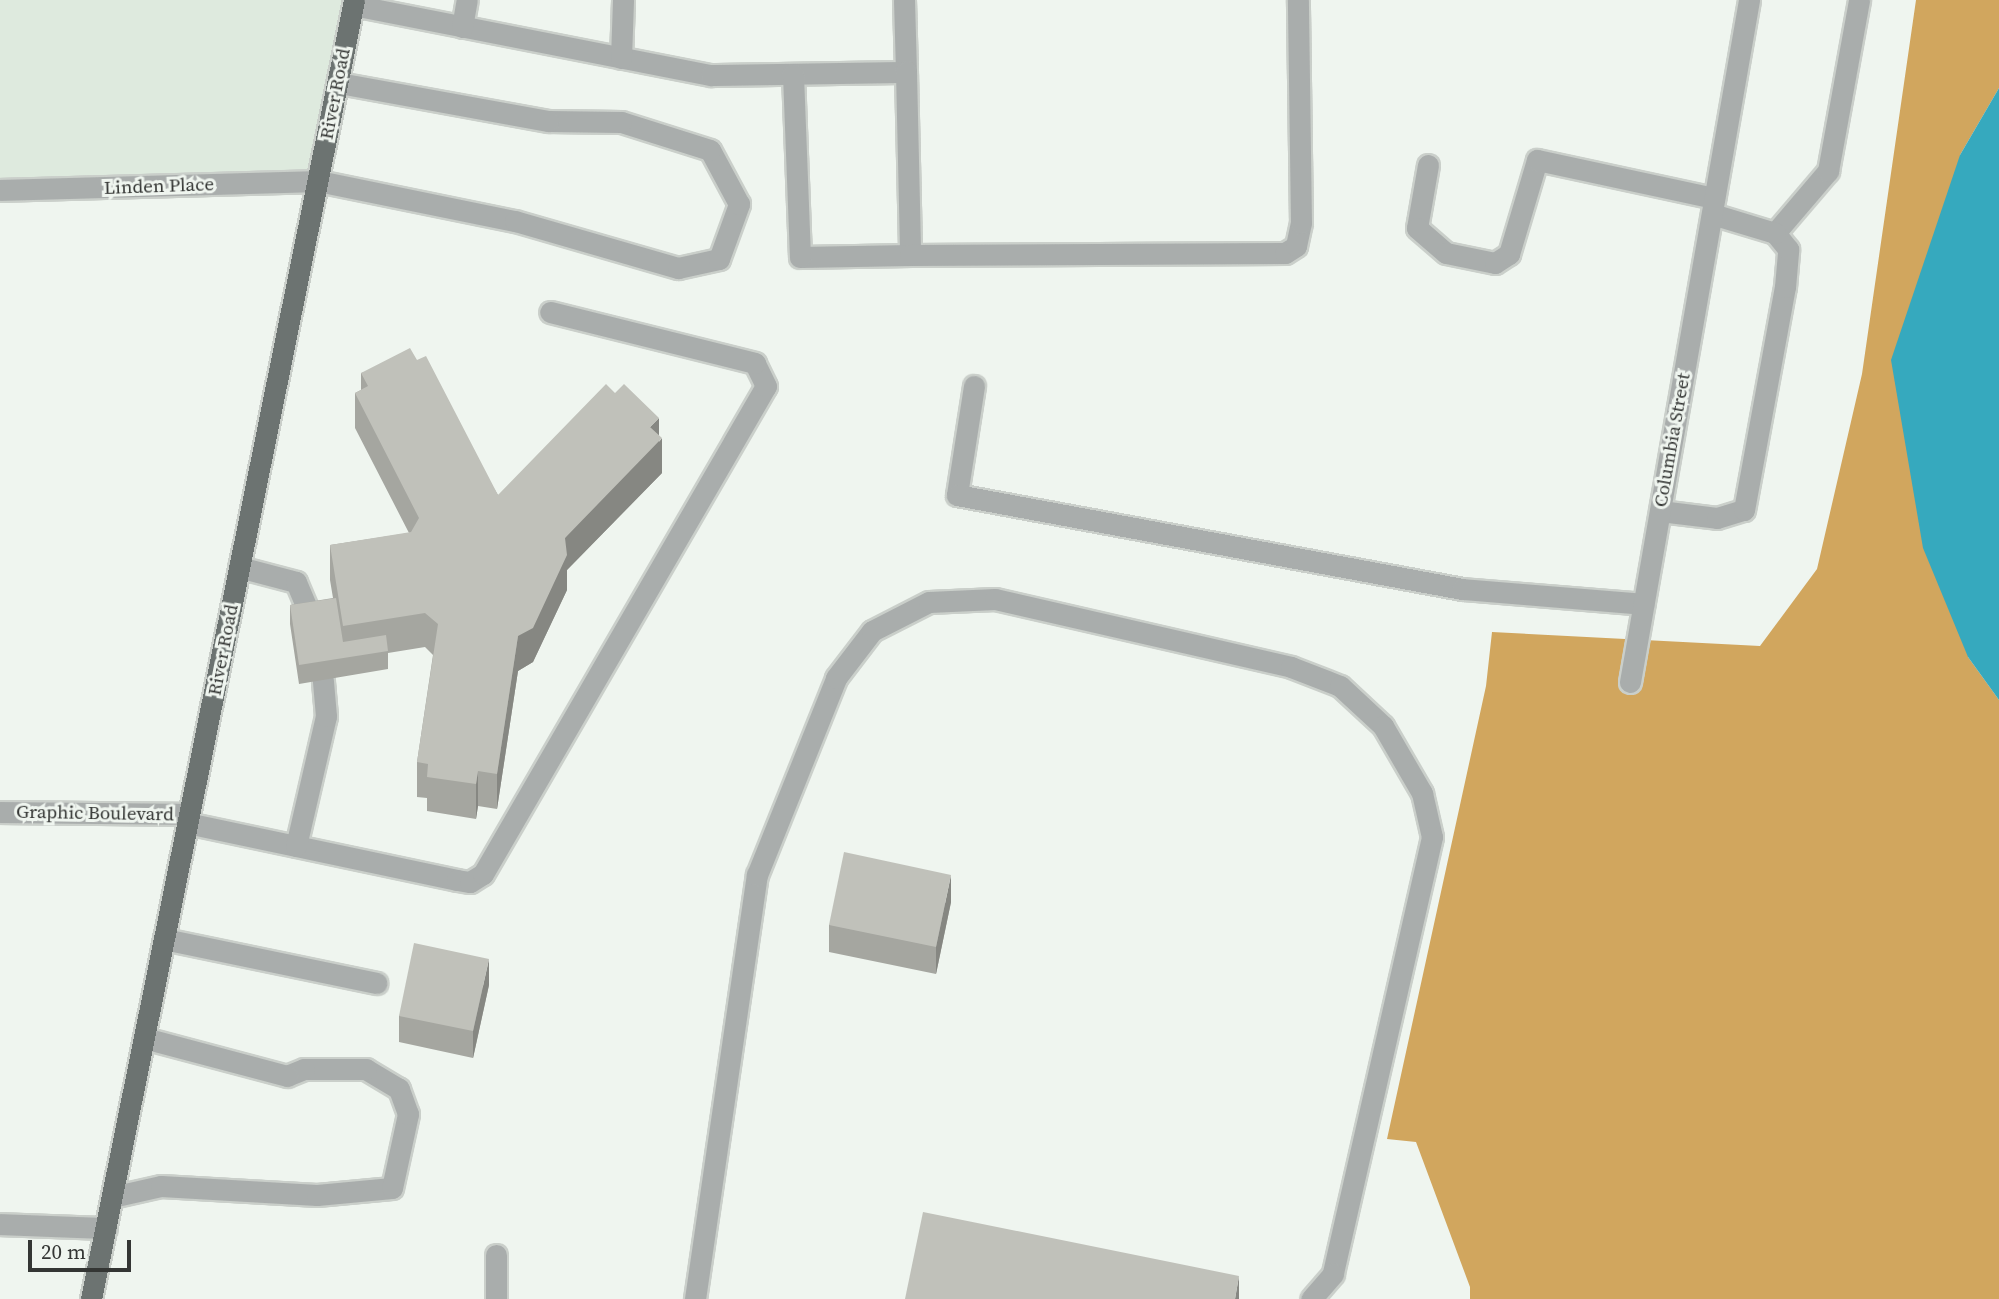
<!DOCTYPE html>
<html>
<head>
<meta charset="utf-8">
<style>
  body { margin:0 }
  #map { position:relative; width:1999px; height:1299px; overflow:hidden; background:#eff5ef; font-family:"Source Serif 4",serif }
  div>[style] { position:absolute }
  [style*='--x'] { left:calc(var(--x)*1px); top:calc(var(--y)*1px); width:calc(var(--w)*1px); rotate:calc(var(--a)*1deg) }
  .built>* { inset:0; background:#deeade }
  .forest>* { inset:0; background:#d1a65e }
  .water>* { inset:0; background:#36a9be }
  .roads { filter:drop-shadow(2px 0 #cacfca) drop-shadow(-2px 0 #cacfca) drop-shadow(0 2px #cacfca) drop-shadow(0 -2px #cacfca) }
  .minor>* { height:21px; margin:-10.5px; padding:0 10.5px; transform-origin:10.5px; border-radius:10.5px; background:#a9adac }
  .major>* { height:21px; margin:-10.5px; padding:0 10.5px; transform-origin:10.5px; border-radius:10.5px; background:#6c7371 }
  .wall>* { inset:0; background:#a5a6a0 }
  .shaded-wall>* { inset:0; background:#868782 }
  .building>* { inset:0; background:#c0c1ba }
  span { translate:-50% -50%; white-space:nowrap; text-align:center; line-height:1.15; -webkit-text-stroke:6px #eff5ef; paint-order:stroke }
  .street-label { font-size:19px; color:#343634 }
  .scale { position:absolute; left:28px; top:1240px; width:103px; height:32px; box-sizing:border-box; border:4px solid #343634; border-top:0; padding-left:9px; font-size:21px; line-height:24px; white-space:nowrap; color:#343634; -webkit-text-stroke:5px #eff5ef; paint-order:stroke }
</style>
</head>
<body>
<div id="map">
  <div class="built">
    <i style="clip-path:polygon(0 0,354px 0,318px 181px,0 190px)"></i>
  </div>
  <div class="forest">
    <i style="clip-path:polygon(1916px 0,1999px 0,1999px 88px,1960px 155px,1968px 657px,1999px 700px,1999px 1299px,1470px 1299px,1470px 1287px,1416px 1142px,1387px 1139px,1486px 686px,1492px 632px,1760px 646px,1817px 569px,1862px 374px)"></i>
  </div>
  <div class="water">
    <i style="clip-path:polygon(1999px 88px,1999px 700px,1968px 657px,1923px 548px,1891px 360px,1960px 155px)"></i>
  </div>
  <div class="roads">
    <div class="minor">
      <i style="--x:904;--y:0;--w:72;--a:88.4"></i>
      <i style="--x:353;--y:5;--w:365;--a:11.1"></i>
      <i style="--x:711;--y:75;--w:195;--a:-0.9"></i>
      <i style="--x:906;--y:72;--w:183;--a:88.7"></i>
      <i style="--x:910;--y:255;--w:110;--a:179"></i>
      <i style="--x:800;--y:257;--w:183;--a:-92.2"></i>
      <i style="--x:462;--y:27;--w:27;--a:-80"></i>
      <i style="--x:621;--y:58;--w:58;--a:-88"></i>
      <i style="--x:1428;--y:165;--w:64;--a:99.9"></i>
      <i style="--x:1417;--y:228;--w:38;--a:41"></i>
      <i style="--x:1446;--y:253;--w:50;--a:11.5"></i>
      <i style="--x:1495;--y:263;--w:17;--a:-33"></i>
      <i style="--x:1509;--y:254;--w:98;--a:-73.4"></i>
      <i style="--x:1537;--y:160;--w:181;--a:12.1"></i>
      <i style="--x:0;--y:190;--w:318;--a:-1.6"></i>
      <i style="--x:318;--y:181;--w:201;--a:11.5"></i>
      <i style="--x:515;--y:221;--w:170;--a:16.1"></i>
      <i style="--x:678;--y:268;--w:42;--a:-12.4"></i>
      <i style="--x:719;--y:259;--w:59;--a:-70"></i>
      <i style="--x:739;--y:204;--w:61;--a:-118.2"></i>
      <i style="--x:710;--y:150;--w:93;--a:-162.5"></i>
      <i style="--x:621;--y:122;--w:73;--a:-179.2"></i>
      <i style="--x:548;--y:121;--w:213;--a:-169.7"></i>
      <i style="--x:1775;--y:233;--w:82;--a:-49.5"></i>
      <i style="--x:1828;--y:171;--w:174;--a:-79.7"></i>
      <i style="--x:910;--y:255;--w:375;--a:-0.3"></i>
      <i style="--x:1285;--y:253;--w:13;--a:-32"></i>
      <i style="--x:1296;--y:246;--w:24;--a:-78"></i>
      <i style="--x:1301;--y:223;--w:223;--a:-90.8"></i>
      <i style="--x:974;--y:386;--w:110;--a:98.9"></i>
      <i style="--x:957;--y:495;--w:514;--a:10.54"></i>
      <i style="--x:1462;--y:589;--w:182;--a:4.7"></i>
      <i style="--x:1660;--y:511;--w:57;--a:7"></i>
      <i style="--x:1717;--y:518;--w:28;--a:-17"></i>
      <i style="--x:1744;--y:510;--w:227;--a:-79.6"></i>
      <i style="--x:1785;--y:287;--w:38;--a:-85"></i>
      <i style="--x:1788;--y:249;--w:21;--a:-129"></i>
      <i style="--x:1775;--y:233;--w:66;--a:-163.2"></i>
      <i style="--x:239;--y:567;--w:59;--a:14.7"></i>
      <i style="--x:296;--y:582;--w:41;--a:67.2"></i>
      <i style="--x:1630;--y:682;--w:692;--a:-80.1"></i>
      <i style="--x:0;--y:812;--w:189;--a:0.6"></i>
      <i style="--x:187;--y:823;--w:276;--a:11.9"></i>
      <i style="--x:457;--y:880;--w:13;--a:9"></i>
      <i style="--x:470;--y:882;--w:15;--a:-32"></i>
      <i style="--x:483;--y:874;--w:564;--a:-59.89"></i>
      <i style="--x:766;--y:386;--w:25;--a:-116"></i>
      <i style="--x:755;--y:363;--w:211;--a:-166"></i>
      <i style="--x:296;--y:846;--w:133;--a:-77"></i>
      <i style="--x:326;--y:716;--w:36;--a:-95"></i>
      <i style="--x:164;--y:939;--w:217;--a:11.7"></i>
      <i style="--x:112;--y:1197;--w:50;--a:-12.7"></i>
      <i style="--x:161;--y:1186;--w:156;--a:3.3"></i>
      <i style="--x:317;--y:1195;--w:75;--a:-5.3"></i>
      <i style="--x:392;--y:1188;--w:76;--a:-77.8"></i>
      <i style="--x:408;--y:1114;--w:27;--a:-110"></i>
      <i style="--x:399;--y:1089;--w:39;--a:-149"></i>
      <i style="--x:366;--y:1069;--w:62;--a:180"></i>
      <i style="--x:304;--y:1069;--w:18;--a:158"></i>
      <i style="--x:287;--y:1076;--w:148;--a:-165.1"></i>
      <i style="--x:0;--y:1224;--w:106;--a:2.2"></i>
      <i style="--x:496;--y:1299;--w:44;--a:-90"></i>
      <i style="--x:695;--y:1299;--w:429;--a:-81.7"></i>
      <i style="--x:757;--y:875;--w:212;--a:-68.1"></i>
      <i style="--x:836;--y:678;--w:59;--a:-52.5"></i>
      <i style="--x:872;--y:631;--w:64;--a:-27"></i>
      <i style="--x:929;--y:602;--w:66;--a:-2.6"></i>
      <i style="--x:995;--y:599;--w:304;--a:12.9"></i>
      <i style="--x:1291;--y:667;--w:53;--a:21.2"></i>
      <i style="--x:1340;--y:686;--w:59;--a:42.9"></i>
      <i style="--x:1383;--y:726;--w:78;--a:59.8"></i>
      <i style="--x:1422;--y:793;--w:45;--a:77.2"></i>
      <i style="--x:1432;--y:837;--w:448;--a:102.8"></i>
      <i style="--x:1333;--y:1274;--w:33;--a:131"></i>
    </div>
    <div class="major">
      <i style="--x:91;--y:1299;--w:1325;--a:-78.55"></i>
    </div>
  </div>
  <div class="wall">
    <i style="clip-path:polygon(417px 360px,498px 495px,659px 435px,662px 473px,567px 570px,567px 590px,533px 662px,518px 671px,497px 809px,478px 806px,476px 819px,427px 811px,427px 798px,417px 797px,417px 762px,433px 655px,425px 647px,388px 653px,388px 669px,299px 684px,290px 624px,290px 605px,333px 598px,330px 580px,330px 545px,409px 533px,355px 428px,355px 393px,361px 390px,361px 373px)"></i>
    <i style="clip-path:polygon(951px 902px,936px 974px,829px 952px,829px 925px)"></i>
    <i style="clip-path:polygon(489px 985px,473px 1058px,399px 1042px,399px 1016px)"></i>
  </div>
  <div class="shaded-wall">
    <i style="clip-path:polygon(659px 418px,659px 442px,662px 438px,662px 473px,567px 570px,567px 590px,533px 662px,518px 671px,497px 809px,497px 774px,518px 636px,565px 538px,650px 427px)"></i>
    <i style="clip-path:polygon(478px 771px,478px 806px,476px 819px,476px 784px)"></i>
    <i style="clip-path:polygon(951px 875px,951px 902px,936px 974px,936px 947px)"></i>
    <i style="clip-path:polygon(489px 959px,489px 985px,473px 1058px,473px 1031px)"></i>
    <i style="clip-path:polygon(1239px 1276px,1239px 1299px,1235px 1299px)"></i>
  </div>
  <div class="building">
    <i style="clip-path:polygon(410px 348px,417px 360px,426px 356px,498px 495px,606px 384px,615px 393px,624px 384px,659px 418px,650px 427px,662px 438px,565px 538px,567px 555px,533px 628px,518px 636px,497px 774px,478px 771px,476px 784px,427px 777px,428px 764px,417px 762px,438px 624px,425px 613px,343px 626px,330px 545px,411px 532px,419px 518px,355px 393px,368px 386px,361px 373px)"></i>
    <i style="clip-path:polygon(336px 598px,343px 642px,386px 635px,388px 651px,299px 665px,290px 605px)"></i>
    <i style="clip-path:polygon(844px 852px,951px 875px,936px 947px,829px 925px)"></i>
    <i style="clip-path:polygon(414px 943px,489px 959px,473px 1031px,399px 1016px)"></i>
    <i style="clip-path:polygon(923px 1212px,1239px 1276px,1235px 1299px,905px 1299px)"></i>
  </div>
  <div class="street-label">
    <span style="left:335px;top:94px;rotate:-79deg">River Road</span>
    <span style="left:159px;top:186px;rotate:-2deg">Linden Place</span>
    <span style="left:1672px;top:440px;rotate:-80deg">Columbia Street</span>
    <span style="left:223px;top:650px;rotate:-79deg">River Road</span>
    <span style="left:95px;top:813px;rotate:1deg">Graphic Boulevard</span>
  </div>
  <div class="scale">20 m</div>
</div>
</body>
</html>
